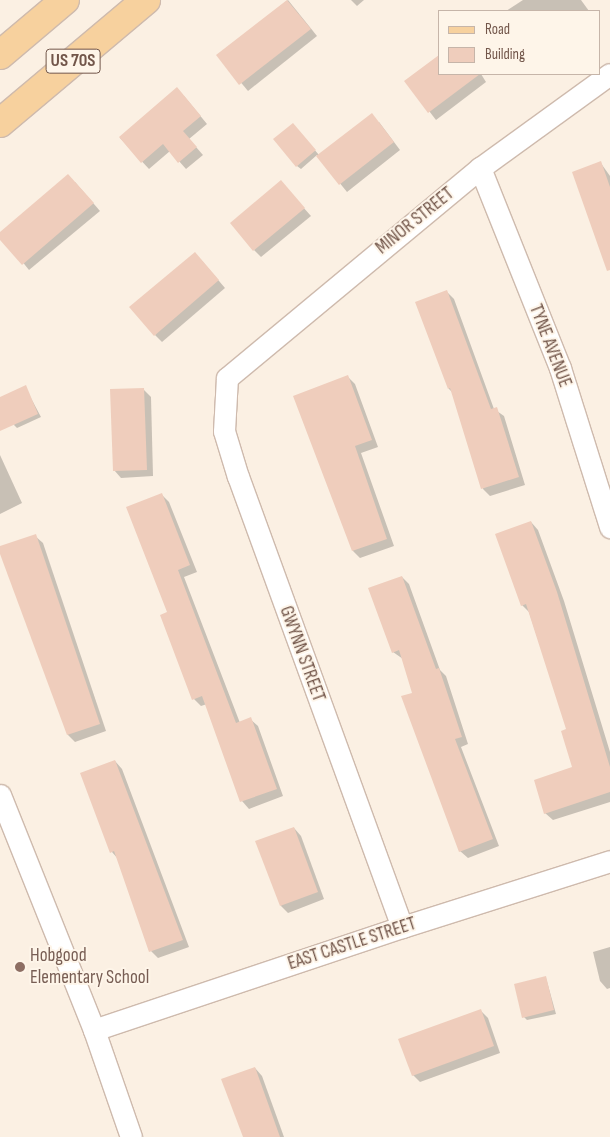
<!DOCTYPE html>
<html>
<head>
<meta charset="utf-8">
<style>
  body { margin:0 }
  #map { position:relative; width:610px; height:1137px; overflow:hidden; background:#fbf0e3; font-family:"Sofia Sans Condensed",sans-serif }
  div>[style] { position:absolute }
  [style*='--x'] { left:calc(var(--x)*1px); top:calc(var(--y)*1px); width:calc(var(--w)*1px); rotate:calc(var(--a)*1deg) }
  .shadow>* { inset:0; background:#0003 }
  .building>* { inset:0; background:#efcdbc }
  .roads { filter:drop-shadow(1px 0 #cebaad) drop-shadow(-1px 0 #cebaad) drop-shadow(0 1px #cebaad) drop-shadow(0 -1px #cebaad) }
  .minor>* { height:21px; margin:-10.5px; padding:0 10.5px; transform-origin:10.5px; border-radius:10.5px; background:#fff }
  .primary>* { height:28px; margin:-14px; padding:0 14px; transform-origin:14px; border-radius:14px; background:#f7d19e }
  .dots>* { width:14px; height:14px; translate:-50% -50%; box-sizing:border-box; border:2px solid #fef5e9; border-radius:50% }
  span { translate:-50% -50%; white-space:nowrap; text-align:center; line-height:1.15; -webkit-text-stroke:4px #fef5e9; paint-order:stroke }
  .shield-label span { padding:1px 4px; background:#fef5e9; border:1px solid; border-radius:4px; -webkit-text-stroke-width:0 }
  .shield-label { font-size:18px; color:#72564a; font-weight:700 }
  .street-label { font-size:19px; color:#72564a }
  .education-label { font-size:19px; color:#785e54 }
  .left { translate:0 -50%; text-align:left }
  .legend { position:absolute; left:438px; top:10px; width:162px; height:65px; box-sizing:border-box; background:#fef5e9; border:1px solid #c6b5a9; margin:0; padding:6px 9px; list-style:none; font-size:15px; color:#72564a }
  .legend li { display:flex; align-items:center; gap:10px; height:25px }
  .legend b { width:25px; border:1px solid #c6b5a9 }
</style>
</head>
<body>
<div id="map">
  <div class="shadow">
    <i style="clip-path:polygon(288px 0,317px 36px,248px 91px,218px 55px)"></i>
    <i style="clip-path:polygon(351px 0,364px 0,357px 6px)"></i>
    <i style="clip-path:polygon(523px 0,581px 0,589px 11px,506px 11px)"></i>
    <i style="clip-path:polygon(439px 74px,481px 74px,486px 82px,436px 120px,406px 81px)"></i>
    <i style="clip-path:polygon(184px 96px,207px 124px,189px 139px,203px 155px,186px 169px,170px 151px,149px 169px,120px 138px)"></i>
    <i style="clip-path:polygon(379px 122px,400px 150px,347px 192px,317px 155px,301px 169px,297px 166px,296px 128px,319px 155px)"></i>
    <i style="clip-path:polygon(600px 162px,610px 176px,610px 243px)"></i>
    <i style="clip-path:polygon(75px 182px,100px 211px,29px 270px,0 234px)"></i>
    <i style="clip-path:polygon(286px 188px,311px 216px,261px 257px,254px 250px)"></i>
    <i style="clip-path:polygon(202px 261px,225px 288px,162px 342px,155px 335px)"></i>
    <i style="clip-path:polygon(446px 291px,454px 299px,494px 409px,504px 416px,525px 485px,490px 496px,483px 489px,453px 393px,449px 389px)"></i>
    <i style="clip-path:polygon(348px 377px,355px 384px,378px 447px,361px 453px,394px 546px,360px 558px,353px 551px,295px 396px)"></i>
    <i style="clip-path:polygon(25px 387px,41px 417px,17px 428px,14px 425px)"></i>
    <i style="clip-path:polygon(143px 389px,151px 397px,153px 476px,121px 478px,114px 470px)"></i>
    <i style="clip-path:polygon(0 455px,22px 503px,0 514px)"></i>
    <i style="clip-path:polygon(161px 494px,169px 502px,197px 572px,184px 577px,240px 723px,250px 719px,258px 726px,283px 796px,249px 809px,242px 801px,207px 704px,201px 706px,194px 699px,169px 613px)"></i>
    <i style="clip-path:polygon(531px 522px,538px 530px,564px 601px,610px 752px,610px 802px,553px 820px,545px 813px,574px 768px,568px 730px,529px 612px,522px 605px)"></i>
    <i style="clip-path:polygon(35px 536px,43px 543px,106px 731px,75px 742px,68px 735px)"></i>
    <i style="clip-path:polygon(402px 577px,409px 584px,440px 670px,446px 676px,468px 744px,461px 747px,499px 846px,468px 858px,460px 851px,403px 659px,393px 652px)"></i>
    <i style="clip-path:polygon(115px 761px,122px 769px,189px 947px,158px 958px,151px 951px,118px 859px,112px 852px,82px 774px)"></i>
    <i style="clip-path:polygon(294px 828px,301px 836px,324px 899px,288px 913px,281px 906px)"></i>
    <i style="clip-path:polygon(610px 947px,610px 988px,607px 989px,600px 981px,593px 952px)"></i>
    <i style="clip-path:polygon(546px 978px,556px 1014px,527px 1020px,524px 1017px)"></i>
    <i style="clip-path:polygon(481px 1011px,488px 1018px,500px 1053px,420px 1082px,413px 1075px)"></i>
    <i style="clip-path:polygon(255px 1068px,262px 1076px,284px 1137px,244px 1137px)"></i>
  </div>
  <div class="building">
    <i style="clip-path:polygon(287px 0,311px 29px,239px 85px,216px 55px)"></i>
    <i style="clip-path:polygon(439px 55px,439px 74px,480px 74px,428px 113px,404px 81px)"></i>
    <i style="clip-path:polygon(177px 87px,201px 116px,183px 131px,197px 147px,178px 163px,163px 144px,141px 163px,119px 137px)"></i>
    <i style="clip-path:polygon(372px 113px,394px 142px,339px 185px,316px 156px)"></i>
    <i style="clip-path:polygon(293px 123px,316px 150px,296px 167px,273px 139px)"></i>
    <i style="clip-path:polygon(601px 161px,610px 187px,610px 270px,607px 271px,572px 172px)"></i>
    <i style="clip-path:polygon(68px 174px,94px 203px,22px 265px,0 240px,0 232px)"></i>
    <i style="clip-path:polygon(281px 180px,305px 208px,253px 251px,230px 223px)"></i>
    <i style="clip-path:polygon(195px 252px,219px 280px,154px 336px,129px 307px)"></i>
    <i style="clip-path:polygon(447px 290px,491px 409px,497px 407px,519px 477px,481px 489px,450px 388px,448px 389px,415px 302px)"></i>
    <i style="clip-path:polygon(348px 375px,372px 440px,355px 446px,387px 539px,352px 551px,293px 396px)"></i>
    <i style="clip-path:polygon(26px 385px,38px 414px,0 431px,0 397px)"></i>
    <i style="clip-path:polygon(144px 388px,147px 470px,113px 471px,110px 389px)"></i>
    <i style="clip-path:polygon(162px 493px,190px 565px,178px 570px,236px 723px,251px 717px,277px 789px,240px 802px,202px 696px,192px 700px,160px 615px,167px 612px,126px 507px)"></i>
    <i style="clip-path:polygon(531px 521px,557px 592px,610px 767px,610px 792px,544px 814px,534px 780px,572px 767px,561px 731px,566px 729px,526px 604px,521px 606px,495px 534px)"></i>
    <i style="clip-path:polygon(36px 534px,100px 724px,67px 735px,0 554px,0 546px)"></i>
    <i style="clip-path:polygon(402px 576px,436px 669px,439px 668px,462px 737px,455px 739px,493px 839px,459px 852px,401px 696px,412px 693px,399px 650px,392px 653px,368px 588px)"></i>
    <i style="clip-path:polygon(115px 760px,183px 940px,149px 952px,114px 851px,110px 853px,80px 773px)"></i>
    <i style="clip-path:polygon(294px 827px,318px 892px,280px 906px,255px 841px)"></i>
    <i style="clip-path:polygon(546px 976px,554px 1010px,522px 1018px,514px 984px)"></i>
    <i style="clip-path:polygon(481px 1009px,494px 1046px,412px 1076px,398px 1039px)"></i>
    <i style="clip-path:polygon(255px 1067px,280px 1137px,243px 1137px,221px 1079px)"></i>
  </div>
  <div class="roads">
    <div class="minor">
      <i style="--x:480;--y:168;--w:215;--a:68.2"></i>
      <i style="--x:560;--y:368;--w:167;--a:72.5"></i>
      <i style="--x:0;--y:795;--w:253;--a:68.2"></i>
      <i style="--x:94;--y:1030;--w:113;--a:70.9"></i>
      <i style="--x:402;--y:927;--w:479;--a:-110"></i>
      <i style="--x:238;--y:477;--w:48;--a:-106.9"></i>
      <i style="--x:224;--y:431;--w:53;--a:-86.8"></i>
      <i style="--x:227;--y:378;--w:329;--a:-39.7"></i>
      <i style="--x:480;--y:168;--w:160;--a:-35.9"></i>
      <i style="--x:94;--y:1030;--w:325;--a:-18.5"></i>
      <i style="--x:402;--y:927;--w:218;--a:-17.6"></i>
    </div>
    <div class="primary">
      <i style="--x:0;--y:55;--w:85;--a:-40.2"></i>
      <i style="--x:0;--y:123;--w:191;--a:-40.1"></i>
    </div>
  </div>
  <div class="dots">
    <i style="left:20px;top:967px;background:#8d6e63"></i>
  </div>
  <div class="shield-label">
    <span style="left:73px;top:61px">US 70S</span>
  </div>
  <div class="street-label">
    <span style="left:415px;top:221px;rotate:-39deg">MINOR STREET</span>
    <span style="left:550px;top:346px;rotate:69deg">TYNE AVENUE</span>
    <span style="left:302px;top:654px;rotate:70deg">GWYNN STREET</span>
    <span style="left:352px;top:944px;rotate:-18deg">EAST CASTLE STREET</span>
  </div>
  <div class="education-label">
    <span class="left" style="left:30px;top:967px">Hobgood<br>Elementary School</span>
  </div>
  <ul class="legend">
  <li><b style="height:6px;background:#f7d19e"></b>Road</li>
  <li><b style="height:14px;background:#efcdbc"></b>Building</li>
  </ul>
</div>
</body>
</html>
